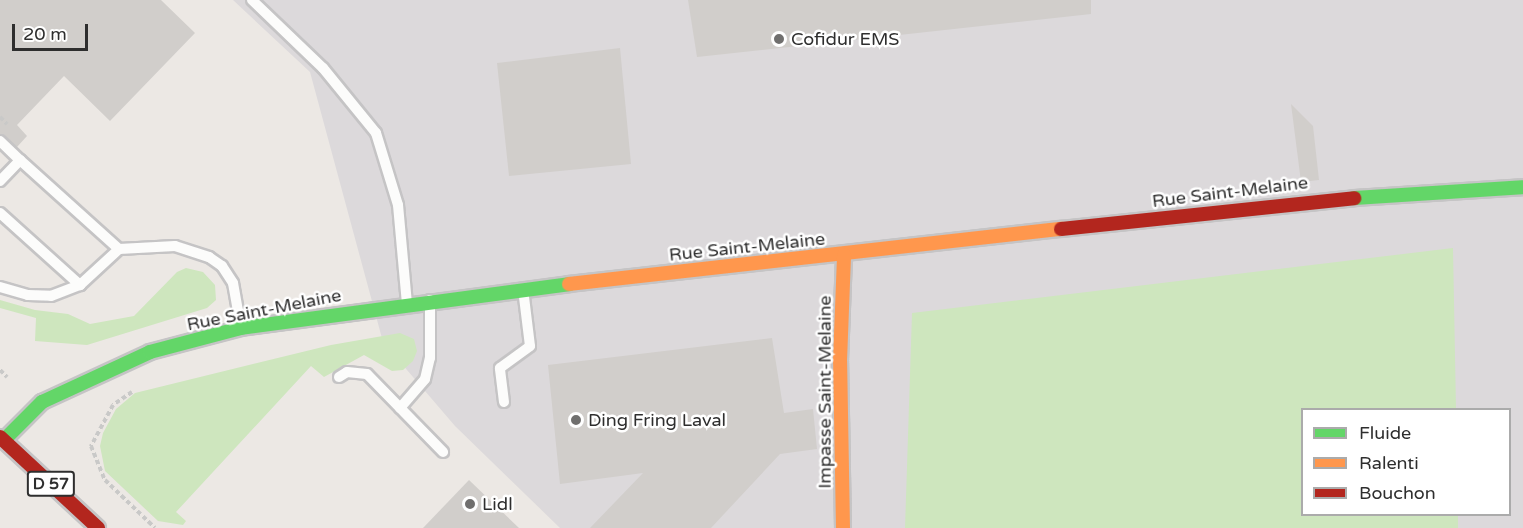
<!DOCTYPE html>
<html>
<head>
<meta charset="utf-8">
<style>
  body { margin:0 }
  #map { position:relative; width:1523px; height:528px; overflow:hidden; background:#ece8e4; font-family:"Varela Round",sans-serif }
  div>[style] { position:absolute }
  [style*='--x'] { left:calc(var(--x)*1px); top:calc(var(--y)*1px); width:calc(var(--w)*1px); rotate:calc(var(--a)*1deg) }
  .industrial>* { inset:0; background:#dcd9db }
  .green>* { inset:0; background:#cee6be }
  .building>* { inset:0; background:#d1cecb }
  .path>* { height:4px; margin-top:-2px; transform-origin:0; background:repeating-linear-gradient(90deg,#c9c9c8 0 4.5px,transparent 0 7.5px) }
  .roads { filter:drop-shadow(2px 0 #c5c4c5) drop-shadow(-2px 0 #c5c4c5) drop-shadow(0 2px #c5c4c5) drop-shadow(0 -2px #c5c4c5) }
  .lane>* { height:10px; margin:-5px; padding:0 5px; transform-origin:5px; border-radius:5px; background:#fcfcfb }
  .fast>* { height:14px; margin:-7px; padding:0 7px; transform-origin:7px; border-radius:7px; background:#63d668 }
  .slow>* { height:14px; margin:-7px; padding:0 7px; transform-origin:7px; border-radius:7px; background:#ff974d }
  .jam>* { height:14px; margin:-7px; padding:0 7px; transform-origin:7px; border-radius:7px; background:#b3261e }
  .dots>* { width:16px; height:16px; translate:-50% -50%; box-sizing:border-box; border:3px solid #fff; border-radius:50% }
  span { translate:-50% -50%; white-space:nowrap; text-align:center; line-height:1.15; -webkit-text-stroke:5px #fff; paint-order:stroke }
  .shield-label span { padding:2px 4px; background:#fff; border:2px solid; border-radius:4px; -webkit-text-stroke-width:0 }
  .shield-label { font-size:16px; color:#2e2e2e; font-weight:700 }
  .poi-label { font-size:18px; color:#2e2e2e }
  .left { translate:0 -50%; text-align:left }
  .street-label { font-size:18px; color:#2e2e2e }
  .legend { position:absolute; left:1301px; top:408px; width:210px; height:108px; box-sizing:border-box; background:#fff; border:2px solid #ababab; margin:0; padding:8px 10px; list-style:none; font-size:18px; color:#2e2e2e }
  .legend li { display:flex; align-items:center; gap:12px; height:30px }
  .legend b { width:30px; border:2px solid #ababab }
  .scale { position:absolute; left:12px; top:24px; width:76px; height:27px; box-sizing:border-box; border:3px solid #2e2e2e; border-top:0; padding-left:8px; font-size:18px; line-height:21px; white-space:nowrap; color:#2e2e2e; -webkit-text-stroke:4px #fff; paint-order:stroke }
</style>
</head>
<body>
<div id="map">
  <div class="industrial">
    <i style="clip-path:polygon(evenodd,233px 0,1523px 0,1523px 528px,560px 528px,455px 426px,383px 342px,310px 72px,233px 0,1302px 410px,1510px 410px,1510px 514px,1302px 514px,1302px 410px)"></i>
  </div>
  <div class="green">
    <i style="clip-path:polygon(1453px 248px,1456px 409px,1302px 410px,1302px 514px,1458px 515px,1458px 528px,905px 528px,912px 313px)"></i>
    <i style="clip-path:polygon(186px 268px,203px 272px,215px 285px,216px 300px,207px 308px,87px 345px,35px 341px,36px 318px,0 308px,0 300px,35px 310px,68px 314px,90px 324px,134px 316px,177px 272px)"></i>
    <i style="clip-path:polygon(400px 333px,414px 339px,417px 351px,413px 361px,403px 370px,392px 371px,364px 355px,324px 377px,311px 366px,176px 512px,186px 521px,183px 525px,158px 521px,105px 471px,100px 446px,103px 433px,116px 409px,135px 393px,331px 345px)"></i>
  </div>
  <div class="building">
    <i style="clip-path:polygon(0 0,161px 0,195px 33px,110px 121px,64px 76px,17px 125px,27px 136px,17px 147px,0 134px)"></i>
    <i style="clip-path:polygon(688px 0,1091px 0,1091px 14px,697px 57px)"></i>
    <i style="clip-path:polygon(620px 48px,631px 164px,509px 176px,497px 63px)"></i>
    <i style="clip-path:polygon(1291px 104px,1313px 126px,1319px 180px,1301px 182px)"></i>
    <i style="clip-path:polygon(772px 338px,784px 413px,813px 409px,817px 449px,780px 454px,711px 528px,590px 528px,643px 473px,560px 484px,548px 365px)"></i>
    <i style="clip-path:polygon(469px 480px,519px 528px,423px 528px)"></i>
  </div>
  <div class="path">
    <i style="--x:0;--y:117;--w:10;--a:45"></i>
    <i style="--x:0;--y:370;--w:10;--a:45"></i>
    <i style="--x:132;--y:392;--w:23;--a:146"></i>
    <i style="--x:113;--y:405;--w:47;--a:118.2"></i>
    <i style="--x:91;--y:446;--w:37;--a:68"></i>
    <i style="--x:105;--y:480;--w:69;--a:43.8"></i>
  </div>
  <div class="roads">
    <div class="lane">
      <i style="--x:252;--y:0;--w:98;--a:43.8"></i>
      <i style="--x:323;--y:68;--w:84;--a:50.8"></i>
      <i style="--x:376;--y:133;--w:75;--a:73"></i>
      <i style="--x:398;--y:205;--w:98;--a:84.8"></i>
      <i style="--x:0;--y:141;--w:28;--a:44"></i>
      <i style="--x:0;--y:181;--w:29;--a:-46"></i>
      <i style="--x:20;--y:160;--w:133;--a:42"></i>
      <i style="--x:119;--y:249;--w:56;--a:-3.1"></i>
      <i style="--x:175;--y:246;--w:36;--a:18"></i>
      <i style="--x:209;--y:257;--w:16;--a:35"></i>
      <i style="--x:222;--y:266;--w:20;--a:57"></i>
      <i style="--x:233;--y:283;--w:46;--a:79.9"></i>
      <i style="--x:0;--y:213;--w:108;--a:42"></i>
      <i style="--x:0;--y:287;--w:29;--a:16"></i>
      <i style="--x:28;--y:295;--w:23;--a:2"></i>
      <i style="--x:51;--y:296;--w:31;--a:-21"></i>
      <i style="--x:80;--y:285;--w:53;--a:-42.7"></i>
      <i style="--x:339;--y:377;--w:9;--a:-32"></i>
      <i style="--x:347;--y:372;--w:20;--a:6"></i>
      <i style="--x:367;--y:374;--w:109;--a:45.7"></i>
      <i style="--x:504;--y:402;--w:34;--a:-97"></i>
      <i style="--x:500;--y:368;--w:37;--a:-36"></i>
      <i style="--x:530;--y:346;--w:57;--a:-97"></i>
      <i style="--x:400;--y:408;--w:38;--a:-49"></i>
      <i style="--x:425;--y:379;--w:22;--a:-77"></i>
      <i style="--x:430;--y:358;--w:58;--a:-90"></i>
    </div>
    <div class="fast">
      <i style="--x:1354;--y:198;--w:169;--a:-3.7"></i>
      <i style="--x:4;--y:440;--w:54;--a:-45"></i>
      <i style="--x:42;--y:402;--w:119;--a:-24.8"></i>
      <i style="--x:150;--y:352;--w:94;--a:-14.8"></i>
      <i style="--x:241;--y:328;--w:331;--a:-7.6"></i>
    </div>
    <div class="slow">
      <i style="--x:569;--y:284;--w:495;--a:-6.4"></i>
      <i style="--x:843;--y:528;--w:167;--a:-91"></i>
      <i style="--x:840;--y:361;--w:106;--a:-87.8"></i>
    </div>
    <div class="jam">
      <i style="--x:1061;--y:229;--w:295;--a:-6"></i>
      <i style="--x:0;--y:437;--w:134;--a:42.9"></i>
    </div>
  </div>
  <div class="dots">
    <i style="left:779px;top:39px;background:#706f6e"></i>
    <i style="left:576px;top:420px;background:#706f6e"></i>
    <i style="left:470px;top:504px;background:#706f6e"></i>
  </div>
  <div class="shield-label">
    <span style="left:51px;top:484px">D 57</span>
  </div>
  <div class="poi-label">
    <span class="left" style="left:791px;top:39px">Cofidur EMS</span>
    <span class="left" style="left:588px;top:420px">Ding Fring Laval</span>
    <span class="left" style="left:482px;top:504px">Lidl</span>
  </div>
  <div class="street-label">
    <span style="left:1230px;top:192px;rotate:-7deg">Rue Saint-Melaine</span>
    <span style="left:747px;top:247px;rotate:-6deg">Rue Saint-Melaine</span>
    <span style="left:264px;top:310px;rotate:-11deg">Rue Saint-Melaine</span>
    <span style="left:825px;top:392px;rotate:-90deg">Impasse Saint-Melaine</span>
  </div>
  <ul class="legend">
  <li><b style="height:8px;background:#63d668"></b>Fluide</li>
  <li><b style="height:8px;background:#ff974d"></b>Ralenti</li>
  <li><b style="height:8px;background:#b3261e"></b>Bouchon</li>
  </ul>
  <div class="scale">20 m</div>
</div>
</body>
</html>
